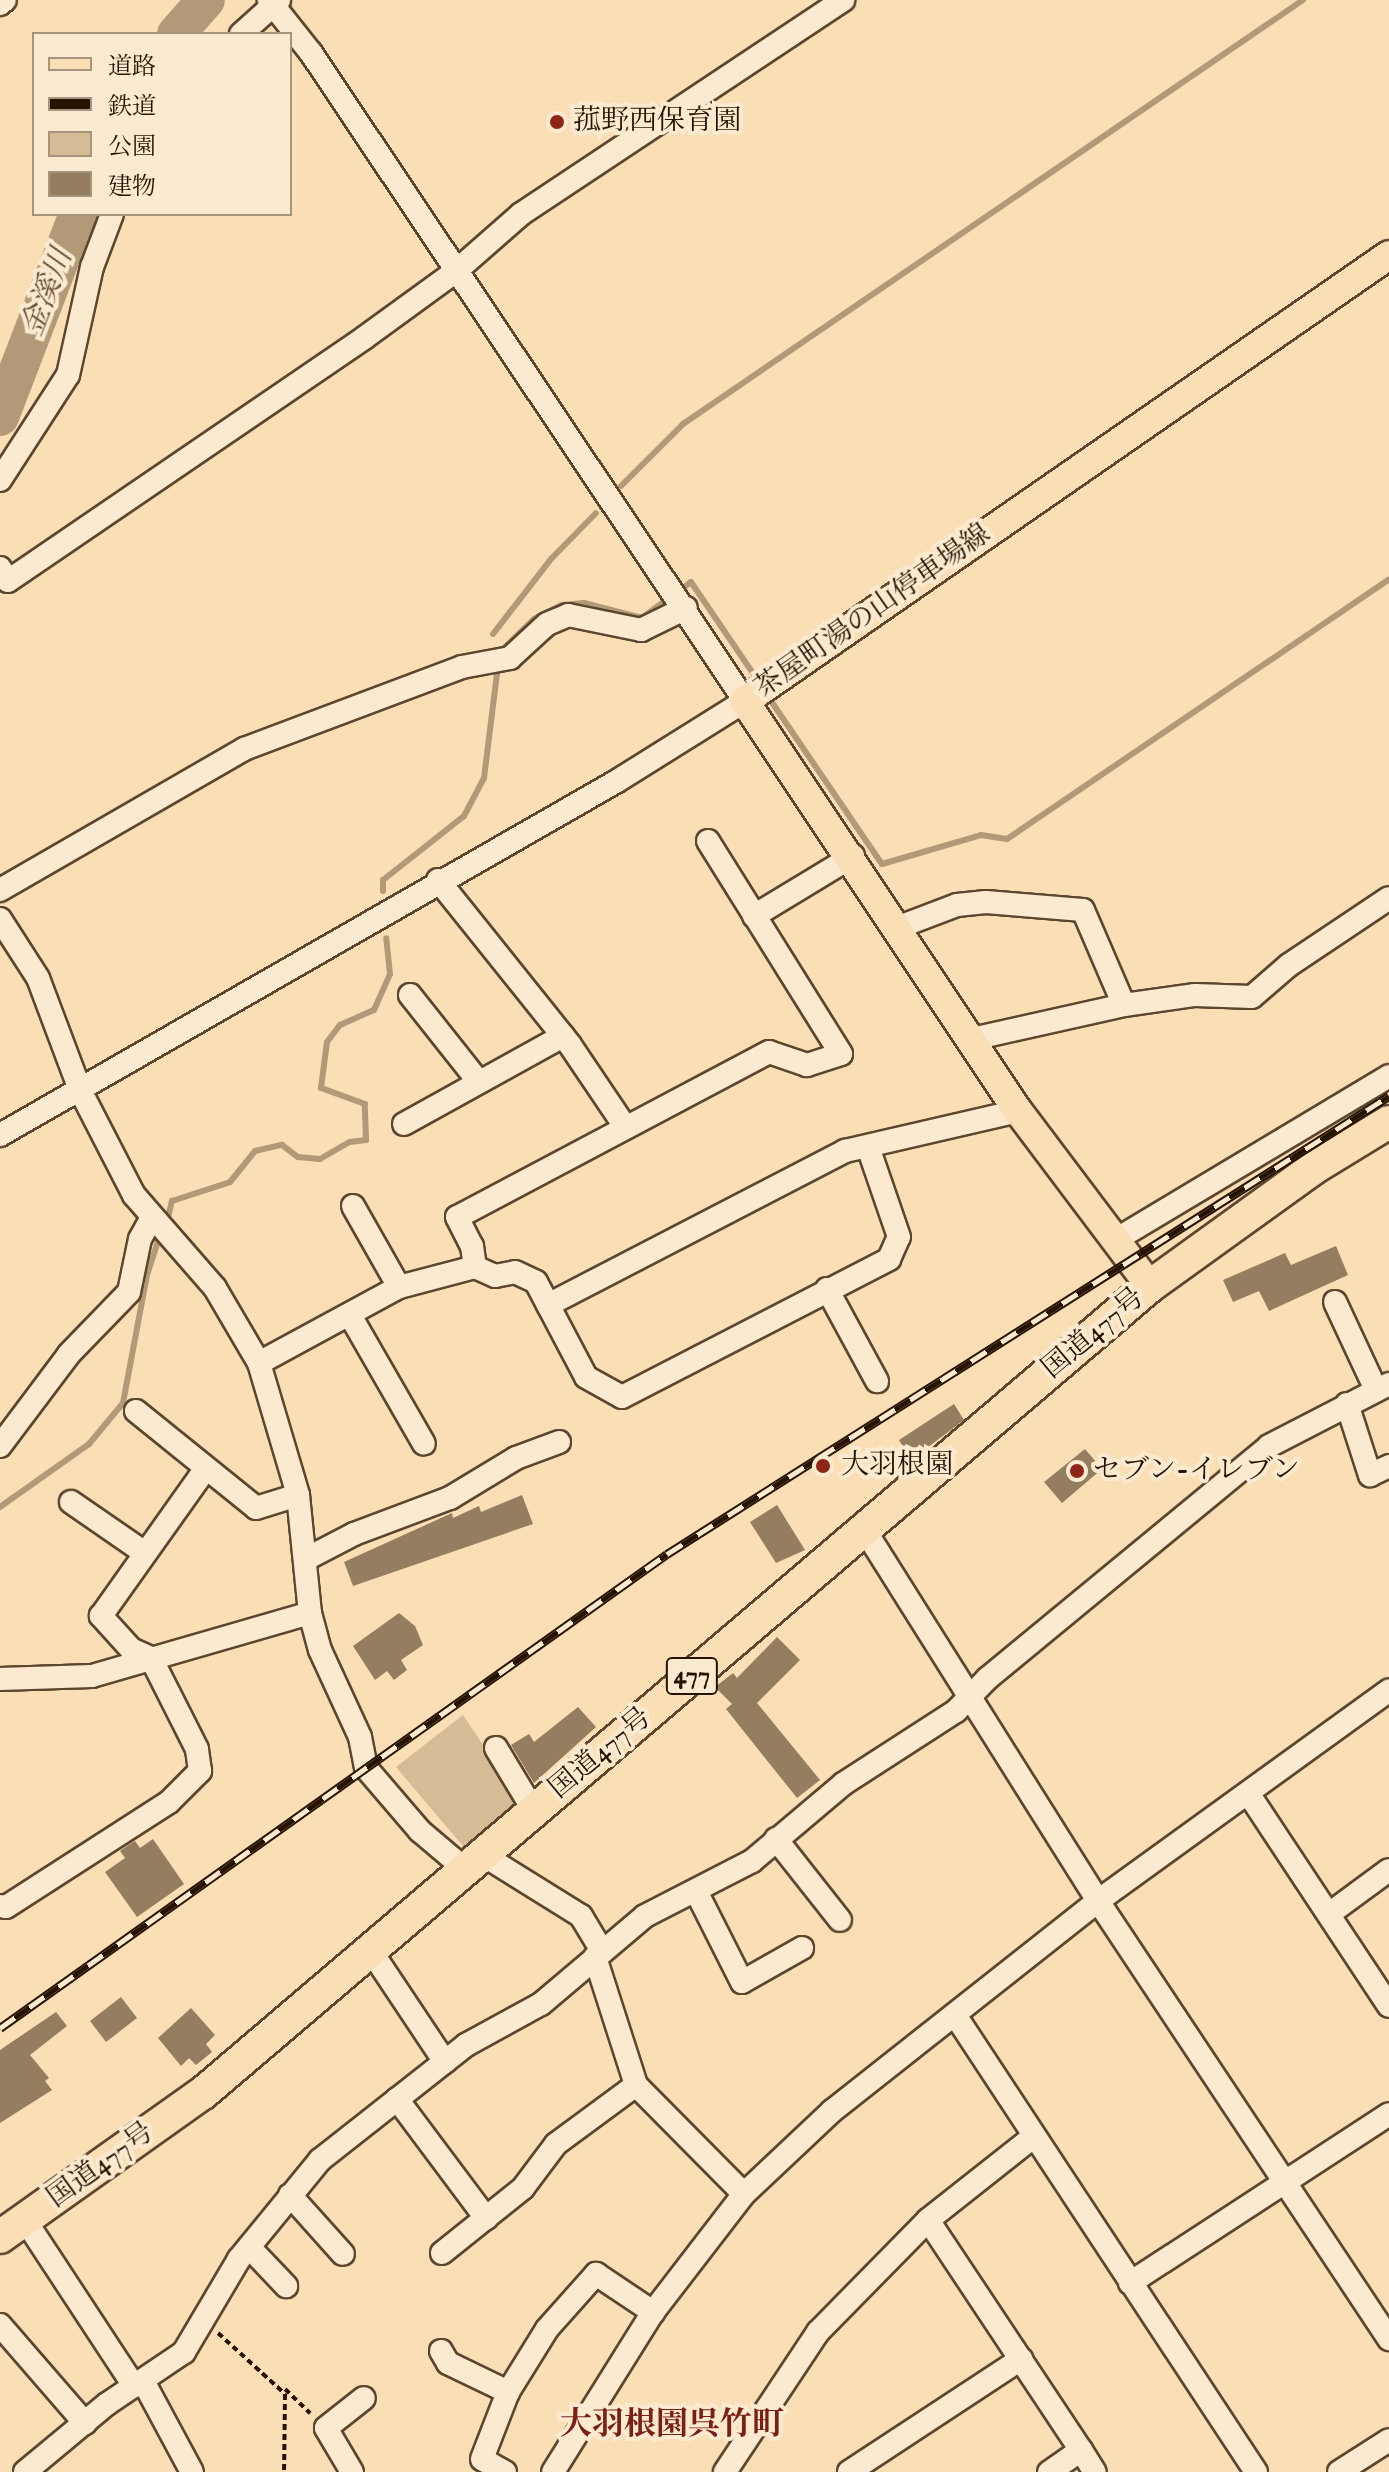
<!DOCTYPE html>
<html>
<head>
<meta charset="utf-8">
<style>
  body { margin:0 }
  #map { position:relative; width:1389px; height:2472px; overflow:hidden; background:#fadeb6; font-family:"IM FELL English","Noto Serif JP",serif }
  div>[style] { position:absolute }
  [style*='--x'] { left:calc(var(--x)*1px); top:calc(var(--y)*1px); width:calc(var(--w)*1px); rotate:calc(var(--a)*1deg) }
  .green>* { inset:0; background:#d6bb97 }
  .stream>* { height:6px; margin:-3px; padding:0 3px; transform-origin:3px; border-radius:3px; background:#b29978 }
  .river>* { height:38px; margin:-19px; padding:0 19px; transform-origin:19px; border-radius:19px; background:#b29978 }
  .building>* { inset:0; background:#957d5f }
  .path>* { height:4px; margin-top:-2px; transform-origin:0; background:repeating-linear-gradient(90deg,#271301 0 6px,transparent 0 10px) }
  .roads { filter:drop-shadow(2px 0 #5c462e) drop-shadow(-2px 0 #5c462e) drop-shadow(0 2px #5c462e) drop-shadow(0 -2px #5c462e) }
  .minor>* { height:22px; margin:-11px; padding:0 11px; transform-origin:11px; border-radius:11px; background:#fcead0 }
  .major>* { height:28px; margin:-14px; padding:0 14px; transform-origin:14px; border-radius:14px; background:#fadeb6 }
  .highway>* { height:32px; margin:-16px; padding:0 16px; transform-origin:16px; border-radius:16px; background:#fadeb6 }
  .rail>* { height:9px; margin-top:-4.5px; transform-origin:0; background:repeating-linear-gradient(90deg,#fcead0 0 18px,#271301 0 36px); box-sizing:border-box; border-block:2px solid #271301 }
  .dots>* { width:22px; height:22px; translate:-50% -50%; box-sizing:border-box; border:4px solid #fcead0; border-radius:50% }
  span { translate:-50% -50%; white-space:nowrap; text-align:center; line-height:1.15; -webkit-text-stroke:8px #fcead0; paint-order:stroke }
  .shield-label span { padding:2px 6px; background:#fcead0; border:2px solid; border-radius:6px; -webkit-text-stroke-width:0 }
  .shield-label { font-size:26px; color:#271301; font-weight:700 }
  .poi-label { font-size:28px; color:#271301 }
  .left { translate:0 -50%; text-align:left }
  .street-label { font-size:28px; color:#271301 }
  .water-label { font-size:30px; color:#664f37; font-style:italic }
  .quarter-label { font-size:32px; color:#7a1f14; font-weight:700 }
  .legend { position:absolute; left:32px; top:32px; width:260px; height:184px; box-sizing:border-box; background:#fcead0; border:2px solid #a7947d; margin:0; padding:10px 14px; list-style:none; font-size:24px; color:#271301 }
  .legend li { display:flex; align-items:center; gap:16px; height:40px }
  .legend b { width:40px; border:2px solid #a7947d }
</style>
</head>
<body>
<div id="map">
  <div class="green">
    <i style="clip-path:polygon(463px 1715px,524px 1806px,468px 1852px,396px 1767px)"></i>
  </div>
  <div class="stream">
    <i style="--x:621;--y:486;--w:88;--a:-45"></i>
    <i style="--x:683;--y:424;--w:751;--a:-34.37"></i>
    <i style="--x:678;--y:592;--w:16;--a:-38"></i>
    <i style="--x:691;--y:582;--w:121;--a:55.8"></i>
    <i style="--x:493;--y:634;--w:95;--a:-52.3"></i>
    <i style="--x:551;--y:559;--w:64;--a:-45.6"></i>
    <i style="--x:498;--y:654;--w:50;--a:-44.2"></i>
    <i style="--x:534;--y:619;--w:31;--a:-27"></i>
    <i style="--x:562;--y:605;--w:22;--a:-5"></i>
    <i style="--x:584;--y:603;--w:60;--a:14.5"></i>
    <i style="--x:642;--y:618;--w:34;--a:-37"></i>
    <i style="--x:767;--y:695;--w:204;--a:55.8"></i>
    <i style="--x:882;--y:864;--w:103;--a:-16.3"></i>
    <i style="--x:981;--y:835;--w:26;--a:9"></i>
    <i style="--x:1007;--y:839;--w:462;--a:-34.2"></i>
    <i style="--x:383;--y:891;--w:11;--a:-90"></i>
    <i style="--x:383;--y:880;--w:103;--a:-38.3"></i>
    <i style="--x:464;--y:816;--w:43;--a:-62.2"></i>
    <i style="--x:484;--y:778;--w:114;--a:-82.9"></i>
    <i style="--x:167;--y:1222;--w:22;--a:-77"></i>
    <i style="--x:172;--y:1201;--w:61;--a:-18.1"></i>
    <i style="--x:230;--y:1182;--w:40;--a:-51"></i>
    <i style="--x:255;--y:1151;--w:28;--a:-13"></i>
    <i style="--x:282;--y:1145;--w:20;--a:37"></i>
    <i style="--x:298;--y:1157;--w:22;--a:5"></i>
    <i style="--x:320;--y:1159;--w:34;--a:-30"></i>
    <i style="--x:350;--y:1142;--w:16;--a:-7"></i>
    <i style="--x:366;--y:1140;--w:36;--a:-92"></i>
    <i style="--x:365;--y:1104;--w:47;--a:-160"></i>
    <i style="--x:321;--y:1088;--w:46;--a:-82.6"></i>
    <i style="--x:327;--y:1042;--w:21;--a:-53"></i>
    <i style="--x:340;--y:1025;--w:37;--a:-24"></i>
    <i style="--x:374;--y:1010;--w:39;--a:-66"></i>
    <i style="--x:390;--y:974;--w:36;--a:-96"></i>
    <i style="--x:0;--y:1507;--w:109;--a:-35.3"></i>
    <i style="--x:89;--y:1444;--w:53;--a:-50.3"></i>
    <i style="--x:123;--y:1403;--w:130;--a:-79.4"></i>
    <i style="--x:147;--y:1275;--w:45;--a:-72"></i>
  </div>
  <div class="river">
    <i style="--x:176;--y:34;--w:45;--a:-48.6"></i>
    <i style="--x:0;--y:417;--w:217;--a:-69"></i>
  </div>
  <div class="building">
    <i style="clip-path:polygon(1336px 1246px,1348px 1275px,1269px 1311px,1259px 1291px,1233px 1302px,1223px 1280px,1285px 1253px,1291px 1265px)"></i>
    <i style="clip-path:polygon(954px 1404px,964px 1420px,911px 1460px,899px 1440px)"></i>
    <i style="clip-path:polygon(1085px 1449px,1102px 1469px,1062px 1503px,1044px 1482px)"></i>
    <i style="clip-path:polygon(522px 1495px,533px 1524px,353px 1586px,344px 1562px,452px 1513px,453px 1518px,479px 1506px,481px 1512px)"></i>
    <i style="clip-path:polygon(777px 1505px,805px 1550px,776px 1563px,750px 1522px)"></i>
    <i style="clip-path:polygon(399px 1613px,415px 1626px,423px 1645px,401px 1660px,407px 1670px,394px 1680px,387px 1671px,375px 1680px,353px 1646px)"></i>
    <i style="clip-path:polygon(777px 1637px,800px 1660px,757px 1703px,820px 1780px,797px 1798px,726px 1709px,732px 1704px,715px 1687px,733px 1673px,737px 1678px)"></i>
    <i style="clip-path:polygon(578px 1707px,596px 1727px,534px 1783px,511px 1745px,529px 1734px,534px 1742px)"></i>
    <i style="clip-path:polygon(153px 1839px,184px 1884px,137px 1917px,105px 1872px,125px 1858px,120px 1851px,130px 1844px,135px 1841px,140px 1848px)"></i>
    <i style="clip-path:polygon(121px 1997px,137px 2018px,106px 2042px,90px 2021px)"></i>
    <i style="clip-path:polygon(191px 2008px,215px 2035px,206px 2044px,212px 2052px,196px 2065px,189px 2058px,181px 2066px,158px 2038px)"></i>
    <i style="clip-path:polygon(56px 2012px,67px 2026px,30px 2055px,49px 2078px,45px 2081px,52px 2090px,0 2123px,0 2050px)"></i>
  </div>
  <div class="path">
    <i style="--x:218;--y:2333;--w:91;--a:42.3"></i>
    <i style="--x:285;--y:2394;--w:78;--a:90.7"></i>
    <i style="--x:285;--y:2389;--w:35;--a:44"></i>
  </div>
  <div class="roads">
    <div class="minor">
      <i style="--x:0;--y:4;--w:6;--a:-39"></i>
      <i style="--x:241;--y:34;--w:51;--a:-41.8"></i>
      <i style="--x:0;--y:480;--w:125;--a:-57.1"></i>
      <i style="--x:68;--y:375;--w:111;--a:-77.5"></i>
      <i style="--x:92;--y:267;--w:57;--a:-69.3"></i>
      <i style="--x:0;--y:568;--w:15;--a:58"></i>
      <i style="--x:8;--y:581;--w:431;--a:-34.3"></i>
      <i style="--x:364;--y:338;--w:112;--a:-36"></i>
      <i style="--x:455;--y:272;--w:88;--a:-41.3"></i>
      <i style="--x:521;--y:214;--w:387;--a:-33.6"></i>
      <i style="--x:708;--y:841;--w:251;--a:58"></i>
      <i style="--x:841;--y:1054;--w:36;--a:162"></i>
      <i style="--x:807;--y:1065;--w:40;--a:-161.1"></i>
      <i style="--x:769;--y:1052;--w:353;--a:152.1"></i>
      <i style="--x:457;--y:1217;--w:33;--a:63"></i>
      <i style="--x:472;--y:1246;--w:21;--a:82"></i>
      <i style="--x:475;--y:1267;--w:22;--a:24"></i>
      <i style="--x:495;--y:1276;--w:20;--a:-11"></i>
      <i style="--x:515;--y:1272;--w:23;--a:25"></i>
      <i style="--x:536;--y:1282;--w:107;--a:62.2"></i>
      <i style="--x:586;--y:1377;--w:41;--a:29.1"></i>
      <i style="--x:622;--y:1397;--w:301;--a:-27.3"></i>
      <i style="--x:889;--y:1259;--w:24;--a:-66"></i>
      <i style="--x:899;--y:1237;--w:95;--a:-109"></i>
      <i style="--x:438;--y:880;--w:211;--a:51.3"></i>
      <i style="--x:570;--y:1045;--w:97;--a:56"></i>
      <i style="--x:0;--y:890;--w:282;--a:-30"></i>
      <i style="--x:244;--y:749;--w:233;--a:-20.6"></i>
      <i style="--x:462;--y:667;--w:49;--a:-10.6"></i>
      <i style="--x:510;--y:658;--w:50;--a:-42.6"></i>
      <i style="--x:547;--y:624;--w:23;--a:-23"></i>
      <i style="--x:568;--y:615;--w:75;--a:11.6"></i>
      <i style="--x:641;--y:630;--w:50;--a:-26.1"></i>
      <i style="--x:754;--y:916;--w:116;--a:-31.2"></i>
      <i style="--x:0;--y:919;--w:70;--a:57.2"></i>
      <i style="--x:38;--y:978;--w:120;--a:69.4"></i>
      <i style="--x:80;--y:1090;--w:118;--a:62.8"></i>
      <i style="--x:134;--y:1195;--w:123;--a:48.9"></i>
      <i style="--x:215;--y:1288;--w:87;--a:59.6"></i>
      <i style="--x:259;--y:1363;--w:138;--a:73.5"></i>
      <i style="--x:298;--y:1495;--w:119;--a:84.2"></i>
      <i style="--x:310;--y:1613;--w:38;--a:75"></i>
      <i style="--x:320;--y:1650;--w:96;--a:65.3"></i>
      <i style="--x:360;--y:1737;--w:32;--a:79"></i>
      <i style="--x:366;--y:1768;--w:83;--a:49.4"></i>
      <i style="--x:420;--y:1831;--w:60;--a:40.3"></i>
      <i style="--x:899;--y:927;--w:62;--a:-20.8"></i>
      <i style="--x:957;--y:905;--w:29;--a:-6"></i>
      <i style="--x:986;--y:902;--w:97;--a:4.7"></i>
      <i style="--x:1083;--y:910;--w:103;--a:66.7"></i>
      <i style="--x:410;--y:995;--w:111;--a:51.6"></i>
      <i style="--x:972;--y:1039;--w:156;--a:-12.6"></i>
      <i style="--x:1124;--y:1005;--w:72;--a:-8"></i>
      <i style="--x:1195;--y:995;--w:57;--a:2"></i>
      <i style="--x:1252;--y:997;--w:49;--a:-40.9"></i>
      <i style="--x:1289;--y:965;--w:120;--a:-33.8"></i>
      <i style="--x:404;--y:1124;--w:182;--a:-29"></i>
      <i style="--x:0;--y:1135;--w:711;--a:-29.84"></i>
      <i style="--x:617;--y:781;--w:151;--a:-32"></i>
      <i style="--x:745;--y:701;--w:780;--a:-123.81"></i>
      <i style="--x:311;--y:53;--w:68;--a:-128.4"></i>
      <i style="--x:353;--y:1206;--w:93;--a:60.4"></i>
      <i style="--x:1117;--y:1239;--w:317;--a:-30.9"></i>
      <i style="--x:827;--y:1289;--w:105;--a:61.5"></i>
      <i style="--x:1335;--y:1302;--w:97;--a:65"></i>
      <i style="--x:548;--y:1305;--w:335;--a:-27.4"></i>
      <i style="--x:845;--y:1151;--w:178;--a:-13"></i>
      <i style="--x:351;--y:1317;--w:146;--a:60.1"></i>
      <i style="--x:259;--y:1363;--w:159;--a:-28.5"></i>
      <i style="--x:399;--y:1287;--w:79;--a:-14.7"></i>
      <i style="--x:1347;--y:1404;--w:75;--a:72.1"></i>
      <i style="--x:1370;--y:1475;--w:21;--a:-25"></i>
      <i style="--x:136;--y:1411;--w:154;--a:38.9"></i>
      <i style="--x:256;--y:1508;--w:44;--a:-17.2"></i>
      <i style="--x:0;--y:1446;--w:115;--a:-53.1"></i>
      <i style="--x:69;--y:1354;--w:86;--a:-45.9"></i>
      <i style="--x:129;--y:1292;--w:54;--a:-78.3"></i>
      <i style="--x:140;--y:1239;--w:25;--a:-61"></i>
      <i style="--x:71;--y:1502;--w:90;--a:34.6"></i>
      <i style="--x:864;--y:1529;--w:439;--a:57.8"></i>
      <i style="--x:1098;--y:1901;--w:526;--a:56.4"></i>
      <i style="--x:308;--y:1558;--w:52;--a:-27.6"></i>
      <i style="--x:354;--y:1534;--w:103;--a:-20.6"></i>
      <i style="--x:450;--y:1498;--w:77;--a:-31.2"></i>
      <i style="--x:516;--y:1458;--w:46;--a:-20.4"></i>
      <i style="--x:0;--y:1679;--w:92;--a:-1.9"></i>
      <i style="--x:92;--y:1676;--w:227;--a:-16.1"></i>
      <i style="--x:496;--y:1748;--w:74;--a:58.9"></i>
      <i style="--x:1248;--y:1793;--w:255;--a:56.5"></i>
      <i style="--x:776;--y:1839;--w:103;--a:51.7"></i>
      <i style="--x:483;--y:1855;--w:115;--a:31.9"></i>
      <i style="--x:581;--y:1916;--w:41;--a:59"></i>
      <i style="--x:696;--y:1891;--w:102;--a:63.2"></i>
      <i style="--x:742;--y:1982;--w:69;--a:-29.5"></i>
      <i style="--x:0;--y:1906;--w:6;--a:9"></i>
      <i style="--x:6;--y:1907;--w:194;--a:-32.8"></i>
      <i style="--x:169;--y:1802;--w:44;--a:-45"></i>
      <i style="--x:200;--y:1771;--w:22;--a:-98"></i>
      <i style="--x:197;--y:1749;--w:102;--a:-116.8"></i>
      <i style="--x:151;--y:1658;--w:22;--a:-156"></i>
      <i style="--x:131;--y:1649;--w:45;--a:-132.3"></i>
      <i style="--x:101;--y:1616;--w:181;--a:-54.6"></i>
      <i style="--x:1329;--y:1914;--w:74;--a:-36.3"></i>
      <i style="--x:371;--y:1951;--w:133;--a:56.3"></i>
      <i style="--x:595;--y:1957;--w:134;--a:72.2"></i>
      <i style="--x:636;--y:2085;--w:153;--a:45.3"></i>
      <i style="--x:955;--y:2015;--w:547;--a:56.63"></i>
      <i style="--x:397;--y:2099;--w:149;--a:53.2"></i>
      <i style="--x:290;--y:2195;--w:79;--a:48.1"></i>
      <i style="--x:25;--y:2220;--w:199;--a:56.7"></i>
      <i style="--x:928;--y:2220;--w:134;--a:-38.3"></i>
      <i style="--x:249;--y:2247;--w:54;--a:46.5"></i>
      <i style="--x:442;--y:2253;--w:104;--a:-38.7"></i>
      <i style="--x:523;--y:2188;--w:55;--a:-53.1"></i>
      <i style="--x:556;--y:2144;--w:99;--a:-36.4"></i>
      <i style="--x:1130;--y:2283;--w:309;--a:-33.1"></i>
      <i style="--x:0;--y:2325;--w:130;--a:49.1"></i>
      <i style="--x:441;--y:2351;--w:14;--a:60"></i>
      <i style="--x:448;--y:2363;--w:67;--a:25.8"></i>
      <i style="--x:143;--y:2381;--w:103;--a:61.7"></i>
      <i style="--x:1081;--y:2450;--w:26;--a:58"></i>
      <i style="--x:25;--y:2472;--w:107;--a:-39.7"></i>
      <i style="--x:107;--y:2404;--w:93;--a:-34"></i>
      <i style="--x:184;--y:2352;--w:108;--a:-59.4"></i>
      <i style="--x:239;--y:2259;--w:128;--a:-50.7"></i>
      <i style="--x:320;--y:2160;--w:186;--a:-38.2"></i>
      <i style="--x:466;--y:2045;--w:85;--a:-28.7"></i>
      <i style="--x:541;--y:2004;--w:136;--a:-40.2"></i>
      <i style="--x:645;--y:1916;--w:120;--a:-27.2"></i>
      <i style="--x:752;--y:1861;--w:119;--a:-40.2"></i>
      <i style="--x:843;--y:1784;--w:135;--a:-32.9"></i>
      <i style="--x:956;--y:1711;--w:46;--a:-45.9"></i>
      <i style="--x:988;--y:1678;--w:364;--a:-39.5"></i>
      <i style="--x:1269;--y:1446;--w:135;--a:-27.3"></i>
      <i style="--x:352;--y:2472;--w:51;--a:-120.6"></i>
      <i style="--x:326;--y:2428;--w:48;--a:-38.3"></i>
      <i style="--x:505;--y:2472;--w:26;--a:-151"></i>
      <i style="--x:482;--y:2459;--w:72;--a:-68.8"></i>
      <i style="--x:508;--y:2392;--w:74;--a:-58.2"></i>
      <i style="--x:547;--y:2329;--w:74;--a:-48.3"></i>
      <i style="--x:596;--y:2274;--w:69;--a:33.7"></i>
      <i style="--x:553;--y:2472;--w:189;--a:-58"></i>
      <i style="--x:653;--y:2312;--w:149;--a:-52.4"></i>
      <i style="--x:744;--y:2194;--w:121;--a:-43.3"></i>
      <i style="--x:832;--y:2111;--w:339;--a:-38.3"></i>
      <i style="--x:1098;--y:1901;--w:359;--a:-35.9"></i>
      <i style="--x:725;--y:2472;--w:168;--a:-56.4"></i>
      <i style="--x:818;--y:2332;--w:157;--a:-45.5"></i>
      <i style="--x:928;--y:2220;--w:276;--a:56.4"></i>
      <i style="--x:1081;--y:2450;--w:39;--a:145"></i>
      <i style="--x:849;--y:2472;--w:206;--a:-33.3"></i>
      <i style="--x:1339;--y:2472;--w:59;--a:-32.6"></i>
    </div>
    <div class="major">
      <i style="--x:1150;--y:1286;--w:219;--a:-127"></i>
      <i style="--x:1018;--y:1111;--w:493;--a:-123.7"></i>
      <i style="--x:745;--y:701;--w:783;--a:-34.7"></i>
    </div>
    <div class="highway">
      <i style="--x:0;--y:2237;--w:249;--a:-35.4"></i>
      <i style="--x:203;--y:2093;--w:1244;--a:-40.44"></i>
      <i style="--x:1150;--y:1286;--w:200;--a:-35.8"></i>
      <i style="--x:1312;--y:1169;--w:90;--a:-31.4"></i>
    </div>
  </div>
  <div class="rail">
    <i style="--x:0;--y:2028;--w:818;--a:-35.4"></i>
    <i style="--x:667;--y:1554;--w:855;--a:-32.39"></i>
  </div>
  <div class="dots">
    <i style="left:557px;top:122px;background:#8f2418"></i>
    <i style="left:823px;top:1466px;background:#8f2418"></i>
    <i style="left:1077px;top:1471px;background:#8f2418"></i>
  </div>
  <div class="shield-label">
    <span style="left:692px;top:1676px">477</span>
  </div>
  <div class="poi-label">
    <span class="left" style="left:573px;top:122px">菰野西保育園</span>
    <span class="left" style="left:841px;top:1466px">大羽根園</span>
    <span class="left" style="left:1093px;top:1471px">セブン-イレブン</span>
  </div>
  <div class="street-label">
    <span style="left:873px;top:612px;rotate:-35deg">茶屋町湯の山停車場線</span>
    <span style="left:1094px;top:1334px;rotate:-40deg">国道477号</span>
    <span style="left:601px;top:1754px;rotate:-40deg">国道477号</span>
    <span style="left:101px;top:2166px;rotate:-36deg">国道477号</span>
  </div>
  <div class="water-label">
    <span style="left:48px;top:293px;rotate:-69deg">金溪川</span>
  </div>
  <div class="quarter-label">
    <span style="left:672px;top:2426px">大羽根園呉竹町</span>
  </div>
  <ul class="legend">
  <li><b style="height:10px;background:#fadeb6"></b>道路</li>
  <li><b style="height:10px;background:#271301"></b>鉄道</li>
  <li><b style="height:22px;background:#d6bb97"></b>公園</li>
  <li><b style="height:22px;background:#957d5f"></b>建物</li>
  </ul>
</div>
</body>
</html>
